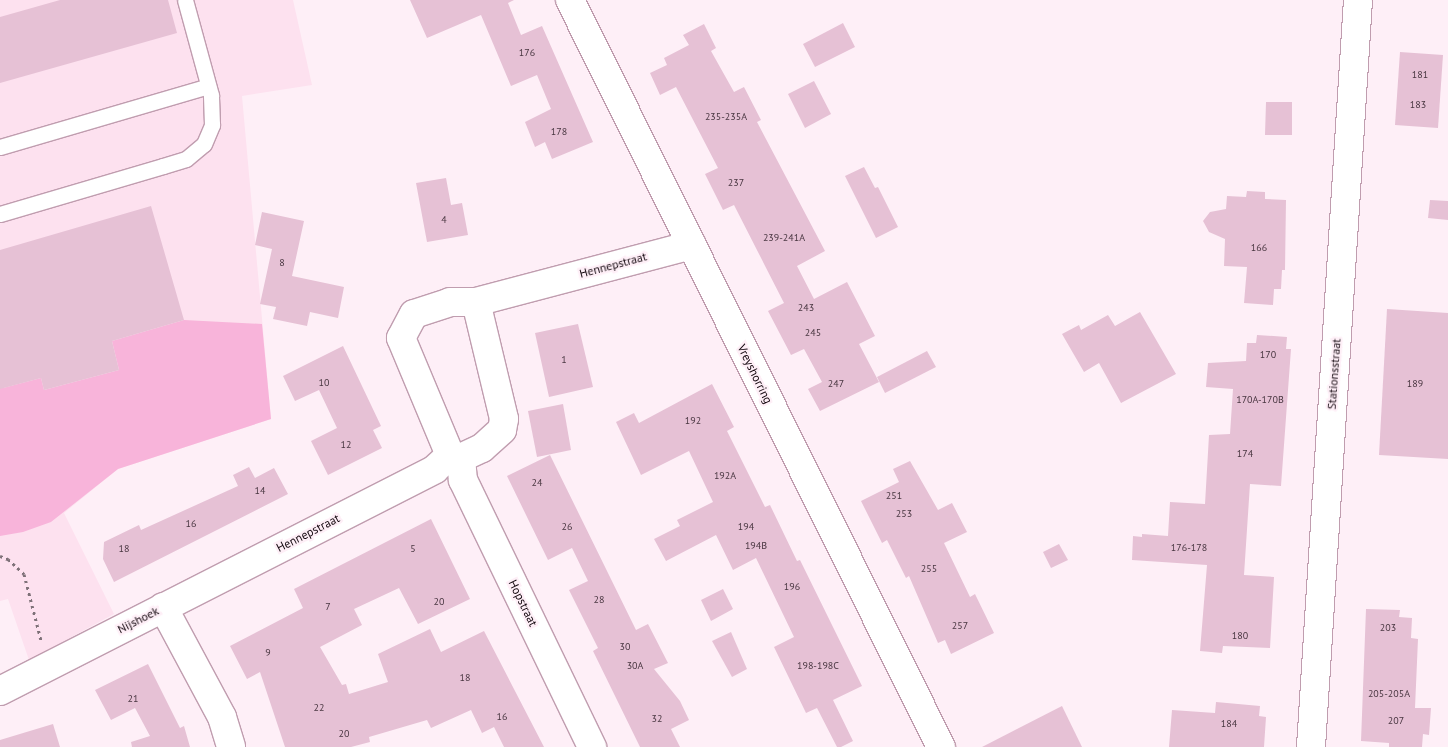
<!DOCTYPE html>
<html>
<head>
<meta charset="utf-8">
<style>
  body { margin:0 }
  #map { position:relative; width:1448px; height:747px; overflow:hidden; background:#feeff7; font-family:"PT Sans",sans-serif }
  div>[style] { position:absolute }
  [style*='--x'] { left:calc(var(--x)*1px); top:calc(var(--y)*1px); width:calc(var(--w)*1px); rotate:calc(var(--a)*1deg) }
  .built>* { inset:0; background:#fde1ef }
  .green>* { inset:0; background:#f8b4da }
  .building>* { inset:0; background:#e6c1d5 }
  .path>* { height:3px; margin-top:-1.5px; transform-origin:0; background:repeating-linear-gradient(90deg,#7e7178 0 2.5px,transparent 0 6.5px) }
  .roads { filter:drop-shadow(1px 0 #c09daf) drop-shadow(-1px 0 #c09daf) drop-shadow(0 1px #c09daf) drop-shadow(0 -1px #c09daf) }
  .service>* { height:15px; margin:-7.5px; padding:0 7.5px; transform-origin:7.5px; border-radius:7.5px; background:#fff }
  .minor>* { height:28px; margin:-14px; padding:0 14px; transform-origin:14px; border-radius:14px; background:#fff }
  .secondary>* { height:28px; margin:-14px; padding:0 14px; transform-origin:14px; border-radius:14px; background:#fff }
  span { translate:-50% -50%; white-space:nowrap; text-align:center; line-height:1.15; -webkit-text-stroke:4.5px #feeff7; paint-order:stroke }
  .number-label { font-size:10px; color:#483640 }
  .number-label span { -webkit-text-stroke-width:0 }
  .street-label { font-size:12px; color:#14080f }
</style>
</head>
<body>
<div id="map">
  <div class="built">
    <i style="clip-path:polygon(0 0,293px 0,312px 85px,242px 96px,271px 419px,118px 469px,64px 513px,114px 614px,29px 660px,8px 599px,0 601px)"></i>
  </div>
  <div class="green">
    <i style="clip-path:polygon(184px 320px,262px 324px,271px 419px,118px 469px,51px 522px,23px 532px,0 536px,0 379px,3px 388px,41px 378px,44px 390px,119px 370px,112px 341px)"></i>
  </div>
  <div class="building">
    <i style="clip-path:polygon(60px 0,168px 0,177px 33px,0 83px,0 17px)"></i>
    <i style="clip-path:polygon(410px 0,514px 0,508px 3px,521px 35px,542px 26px,593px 142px,552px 159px,545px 142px,535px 147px,525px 122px,551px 109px,537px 75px,511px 86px,481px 15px,427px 38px)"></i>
    <i style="clip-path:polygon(843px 23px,855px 47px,815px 67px,803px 44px)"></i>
    <i style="clip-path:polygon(704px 24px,716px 48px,711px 51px,734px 92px,744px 87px,761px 120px,757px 122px,825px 251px,797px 266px,814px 299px,847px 282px,875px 336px,859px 344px,879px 382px,820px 411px,808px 389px,822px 382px,804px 349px,791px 355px,768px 311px,784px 303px,734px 205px,723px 210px,705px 174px,718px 168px,676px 87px,660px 95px,650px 73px,667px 65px,664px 58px,689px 45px,683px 35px)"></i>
    <i style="clip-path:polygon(1400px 52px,1443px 55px,1438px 128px,1395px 125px)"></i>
    <i style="clip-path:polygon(814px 81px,831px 114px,805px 128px,788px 94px)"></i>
    <i style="clip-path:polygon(1266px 102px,1292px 102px,1292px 135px,1265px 135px)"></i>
    <i style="clip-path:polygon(864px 167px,875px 188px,878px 187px,898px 227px,876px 238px,845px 176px)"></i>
    <i style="clip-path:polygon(446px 178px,451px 205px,462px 203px,468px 235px,427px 242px,416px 183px)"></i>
    <i style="clip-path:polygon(1247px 191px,1265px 192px,1265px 199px,1286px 200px,1285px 270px,1282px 270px,1281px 289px,1274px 289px,1273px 305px,1244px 303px,1247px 267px,1224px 266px,1225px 239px,1209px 232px,1203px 221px,1210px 212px,1226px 209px,1227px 196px,1246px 197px)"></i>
    <i style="clip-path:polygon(1430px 200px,1448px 201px,1448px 220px,1428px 218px)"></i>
    <i style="clip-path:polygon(151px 206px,184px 320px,112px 341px,119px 370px,44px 390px,41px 378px,0 389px,0 250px)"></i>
    <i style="clip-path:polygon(262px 212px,304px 221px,292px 276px,344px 287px,338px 318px,310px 312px,307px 326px,273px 319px,276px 307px,260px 304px,272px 249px,255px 245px)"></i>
    <i style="clip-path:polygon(1387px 309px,1448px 313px,1448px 459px,1379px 455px)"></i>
    <i style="clip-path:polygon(1140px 312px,1176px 374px,1121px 403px,1099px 363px,1084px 372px,1062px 334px,1079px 325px,1081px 330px,1108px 315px,1115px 326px)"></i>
    <i style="clip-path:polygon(578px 324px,593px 387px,549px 397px,535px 333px)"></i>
    <i style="clip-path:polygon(1257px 335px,1287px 337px,1286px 349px,1291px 349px,1281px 486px,1250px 484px,1244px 575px,1274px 577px,1270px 648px,1223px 646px,1222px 653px,1200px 651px,1207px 565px,1132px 560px,1133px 536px,1142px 537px,1142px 534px,1168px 536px,1170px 502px,1205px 504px,1209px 435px,1230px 434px,1233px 389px,1206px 387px,1208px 363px,1246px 361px,1247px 343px,1256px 343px)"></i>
    <i style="clip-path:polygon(343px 346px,381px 426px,373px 430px,382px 448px,328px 475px,311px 441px,337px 428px,319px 390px,295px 401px,283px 376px)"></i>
    <i style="clip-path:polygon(927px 351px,936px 367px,885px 393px,877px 377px)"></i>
    <i style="clip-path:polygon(712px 384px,734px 427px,727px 431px,765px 507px,770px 505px,797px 561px,800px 560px,862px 686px,833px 700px,853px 741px,841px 747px,837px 747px,817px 708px,806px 713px,774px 647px,794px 637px,756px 558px,733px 570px,716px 535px,666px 561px,654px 539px,680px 526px,677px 520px,713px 502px,689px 451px,641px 475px,616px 422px,634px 413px,639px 423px)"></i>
    <i style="clip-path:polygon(563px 404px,571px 450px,537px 457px,528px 411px)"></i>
    <i style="clip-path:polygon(550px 455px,636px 630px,648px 624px,668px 663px,654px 669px,680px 701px,689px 720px,671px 729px,680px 747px,640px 747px,593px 651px,598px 648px,569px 590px,588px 581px,572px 548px,548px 560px,507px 476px)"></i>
    <i style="clip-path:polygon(910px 461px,938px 510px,952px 503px,967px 532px,944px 543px,970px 597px,975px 594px,994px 633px,951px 654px,945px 640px,938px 643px,909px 576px,906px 578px,887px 540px,882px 543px,861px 501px,899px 482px,893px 469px)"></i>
    <i style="clip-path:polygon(249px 467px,255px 478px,274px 468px,288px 494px,114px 582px,103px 559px,104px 542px,139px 525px,141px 530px,238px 486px,233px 475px)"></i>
    <i style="clip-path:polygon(431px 519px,470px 599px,418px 624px,399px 588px,354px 609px,362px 625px,320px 647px,342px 685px,346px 684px,349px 694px,388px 682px,378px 654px,430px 629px,441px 652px,484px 631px,544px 747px,504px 747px,494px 727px,482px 733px,471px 710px,431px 728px,427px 720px,369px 737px,370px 742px,351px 747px,285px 747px,260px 672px,247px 679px,230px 646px,303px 608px,294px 589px)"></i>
    <i style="clip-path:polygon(1059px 544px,1068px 560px,1051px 568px,1043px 552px)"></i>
    <i style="clip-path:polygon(723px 589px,733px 609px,711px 621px,701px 600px)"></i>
    <i style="clip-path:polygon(1366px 609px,1400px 610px,1399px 617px,1412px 618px,1411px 638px,1418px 639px,1415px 708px,1431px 708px,1429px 735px,1423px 734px,1422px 747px,1389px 747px,1389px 743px,1361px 741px)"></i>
    <i style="clip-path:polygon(731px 632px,747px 669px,732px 677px,712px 641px)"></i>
    <i style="clip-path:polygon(148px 664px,180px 728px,184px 726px,190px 747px,132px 747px,131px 742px,150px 736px,135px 708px,111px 720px,95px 690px)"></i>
    <i style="clip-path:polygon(1216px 702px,1260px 706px,1259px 716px,1266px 717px,1264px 747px,1169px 747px,1172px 710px,1215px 713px)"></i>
    <i style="clip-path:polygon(1062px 706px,1082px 747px,982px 747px)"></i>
    <i style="clip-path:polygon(53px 724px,60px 747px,0 747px,0 740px)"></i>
  </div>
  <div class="path">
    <i style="--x:0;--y:556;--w:9;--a:21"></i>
    <i style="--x:8;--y:559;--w:22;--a:43"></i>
    <i style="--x:24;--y:574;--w:68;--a:75.6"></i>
  </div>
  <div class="roads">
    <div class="service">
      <i style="--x:0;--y:147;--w:217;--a:-16.3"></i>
      <i style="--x:0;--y:214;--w:170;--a:-16.4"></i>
      <i style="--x:163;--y:166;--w:24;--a:-17"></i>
      <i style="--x:186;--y:159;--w:23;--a:-40"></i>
      <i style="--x:204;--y:144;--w:21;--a:-67"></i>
      <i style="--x:212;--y:125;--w:30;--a:-92"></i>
      <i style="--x:211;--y:95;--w:98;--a:-105.3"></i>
    </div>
    <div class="minor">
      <i style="--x:570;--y:0;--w:834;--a:63.59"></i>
      <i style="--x:476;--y:302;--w:120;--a:76.5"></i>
      <i style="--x:504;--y:419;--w:11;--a:100"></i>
      <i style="--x:502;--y:430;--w:27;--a:138"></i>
      <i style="--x:482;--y:448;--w:23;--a:155"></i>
      <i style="--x:461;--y:458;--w:11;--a:-165"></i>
      <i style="--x:450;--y:455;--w:127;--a:-112.7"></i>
      <i style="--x:401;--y:338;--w:27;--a:-62"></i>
      <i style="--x:414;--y:314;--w:38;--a:-18"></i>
      <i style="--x:450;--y:302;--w:26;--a:0"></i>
      <i style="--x:476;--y:302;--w:223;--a:-14.8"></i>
      <i style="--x:461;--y:458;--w:22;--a:85"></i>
      <i style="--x:463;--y:480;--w:297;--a:64.2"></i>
      <i style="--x:163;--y:607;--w:125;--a:61.8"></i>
      <i style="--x:222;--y:717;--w:31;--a:73"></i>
      <i style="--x:0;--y:691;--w:488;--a:-27"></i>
      <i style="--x:435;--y:469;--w:21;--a:-43"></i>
    </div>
    <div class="secondary">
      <i style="--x:1311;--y:747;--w:748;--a:-86.4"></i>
    </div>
  </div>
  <div class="number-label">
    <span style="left:527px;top:53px">176</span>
    <span style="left:1420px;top:75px">181</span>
    <span style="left:1418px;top:105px">183</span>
    <span style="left:726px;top:117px">235-235A</span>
    <span style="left:559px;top:132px">178</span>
    <span style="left:736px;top:183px">237</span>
    <span style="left:444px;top:220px">4</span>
    <span style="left:784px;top:238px">239-241A</span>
    <span style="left:1259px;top:248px">166</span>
    <span style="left:282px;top:263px">8</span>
    <span style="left:806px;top:308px">243</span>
    <span style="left:813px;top:333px">245</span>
    <span style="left:1268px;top:355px">170</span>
    <span style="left:564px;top:360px">1</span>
    <span style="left:324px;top:383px">10</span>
    <span style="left:836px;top:384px">247</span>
    <span style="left:1415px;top:384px">189</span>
    <span style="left:1260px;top:400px">170A-170B</span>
    <span style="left:693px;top:421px">192</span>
    <span style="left:346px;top:445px">12</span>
    <span style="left:1245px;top:454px">174</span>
    <span style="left:725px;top:476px">192A</span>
    <span style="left:537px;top:483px">24</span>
    <span style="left:260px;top:491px">14</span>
    <span style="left:894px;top:496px">251</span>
    <span style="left:904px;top:514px">253</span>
    <span style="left:191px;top:524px">16</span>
    <span style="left:567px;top:527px">26</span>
    <span style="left:746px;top:527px">194</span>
    <span style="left:756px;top:546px">194B</span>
    <span style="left:1189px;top:548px">176-178</span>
    <span style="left:124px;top:549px">18</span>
    <span style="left:413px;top:549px">5</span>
    <span style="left:929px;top:569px">255</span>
    <span style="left:792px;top:587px">196</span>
    <span style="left:599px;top:600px">28</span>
    <span style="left:439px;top:602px">20</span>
    <span style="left:328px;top:607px">7</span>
    <span style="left:960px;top:626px">257</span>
    <span style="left:1388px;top:628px">203</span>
    <span style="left:1240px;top:636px">180</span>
    <span style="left:625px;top:647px">30</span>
    <span style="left:268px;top:653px">9</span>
    <span style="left:635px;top:666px">30A</span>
    <span style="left:818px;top:666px">198-198C</span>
    <span style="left:465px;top:678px">18</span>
    <span style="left:1389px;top:694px">205-205A</span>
    <span style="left:133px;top:699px">21</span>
    <span style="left:319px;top:708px">22</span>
    <span style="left:502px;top:717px">16</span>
    <span style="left:657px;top:719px">32</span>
    <span style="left:1396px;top:721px">207</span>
    <span style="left:1229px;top:724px">184</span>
    <span style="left:344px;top:734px">20</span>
  </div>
  <div class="street-label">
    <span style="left:613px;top:265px;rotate:-15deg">Hennepstraat</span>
    <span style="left:755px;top:374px;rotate:64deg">Vreyshorring</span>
    <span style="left:1334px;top:374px;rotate:-86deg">Stationsstraat</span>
    <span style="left:308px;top:533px;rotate:-27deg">Hennepstraat</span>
    <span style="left:523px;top:603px;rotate:64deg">Hopstraat</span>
    <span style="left:138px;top:620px;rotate:-27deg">Nijshoek</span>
  </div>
</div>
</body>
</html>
